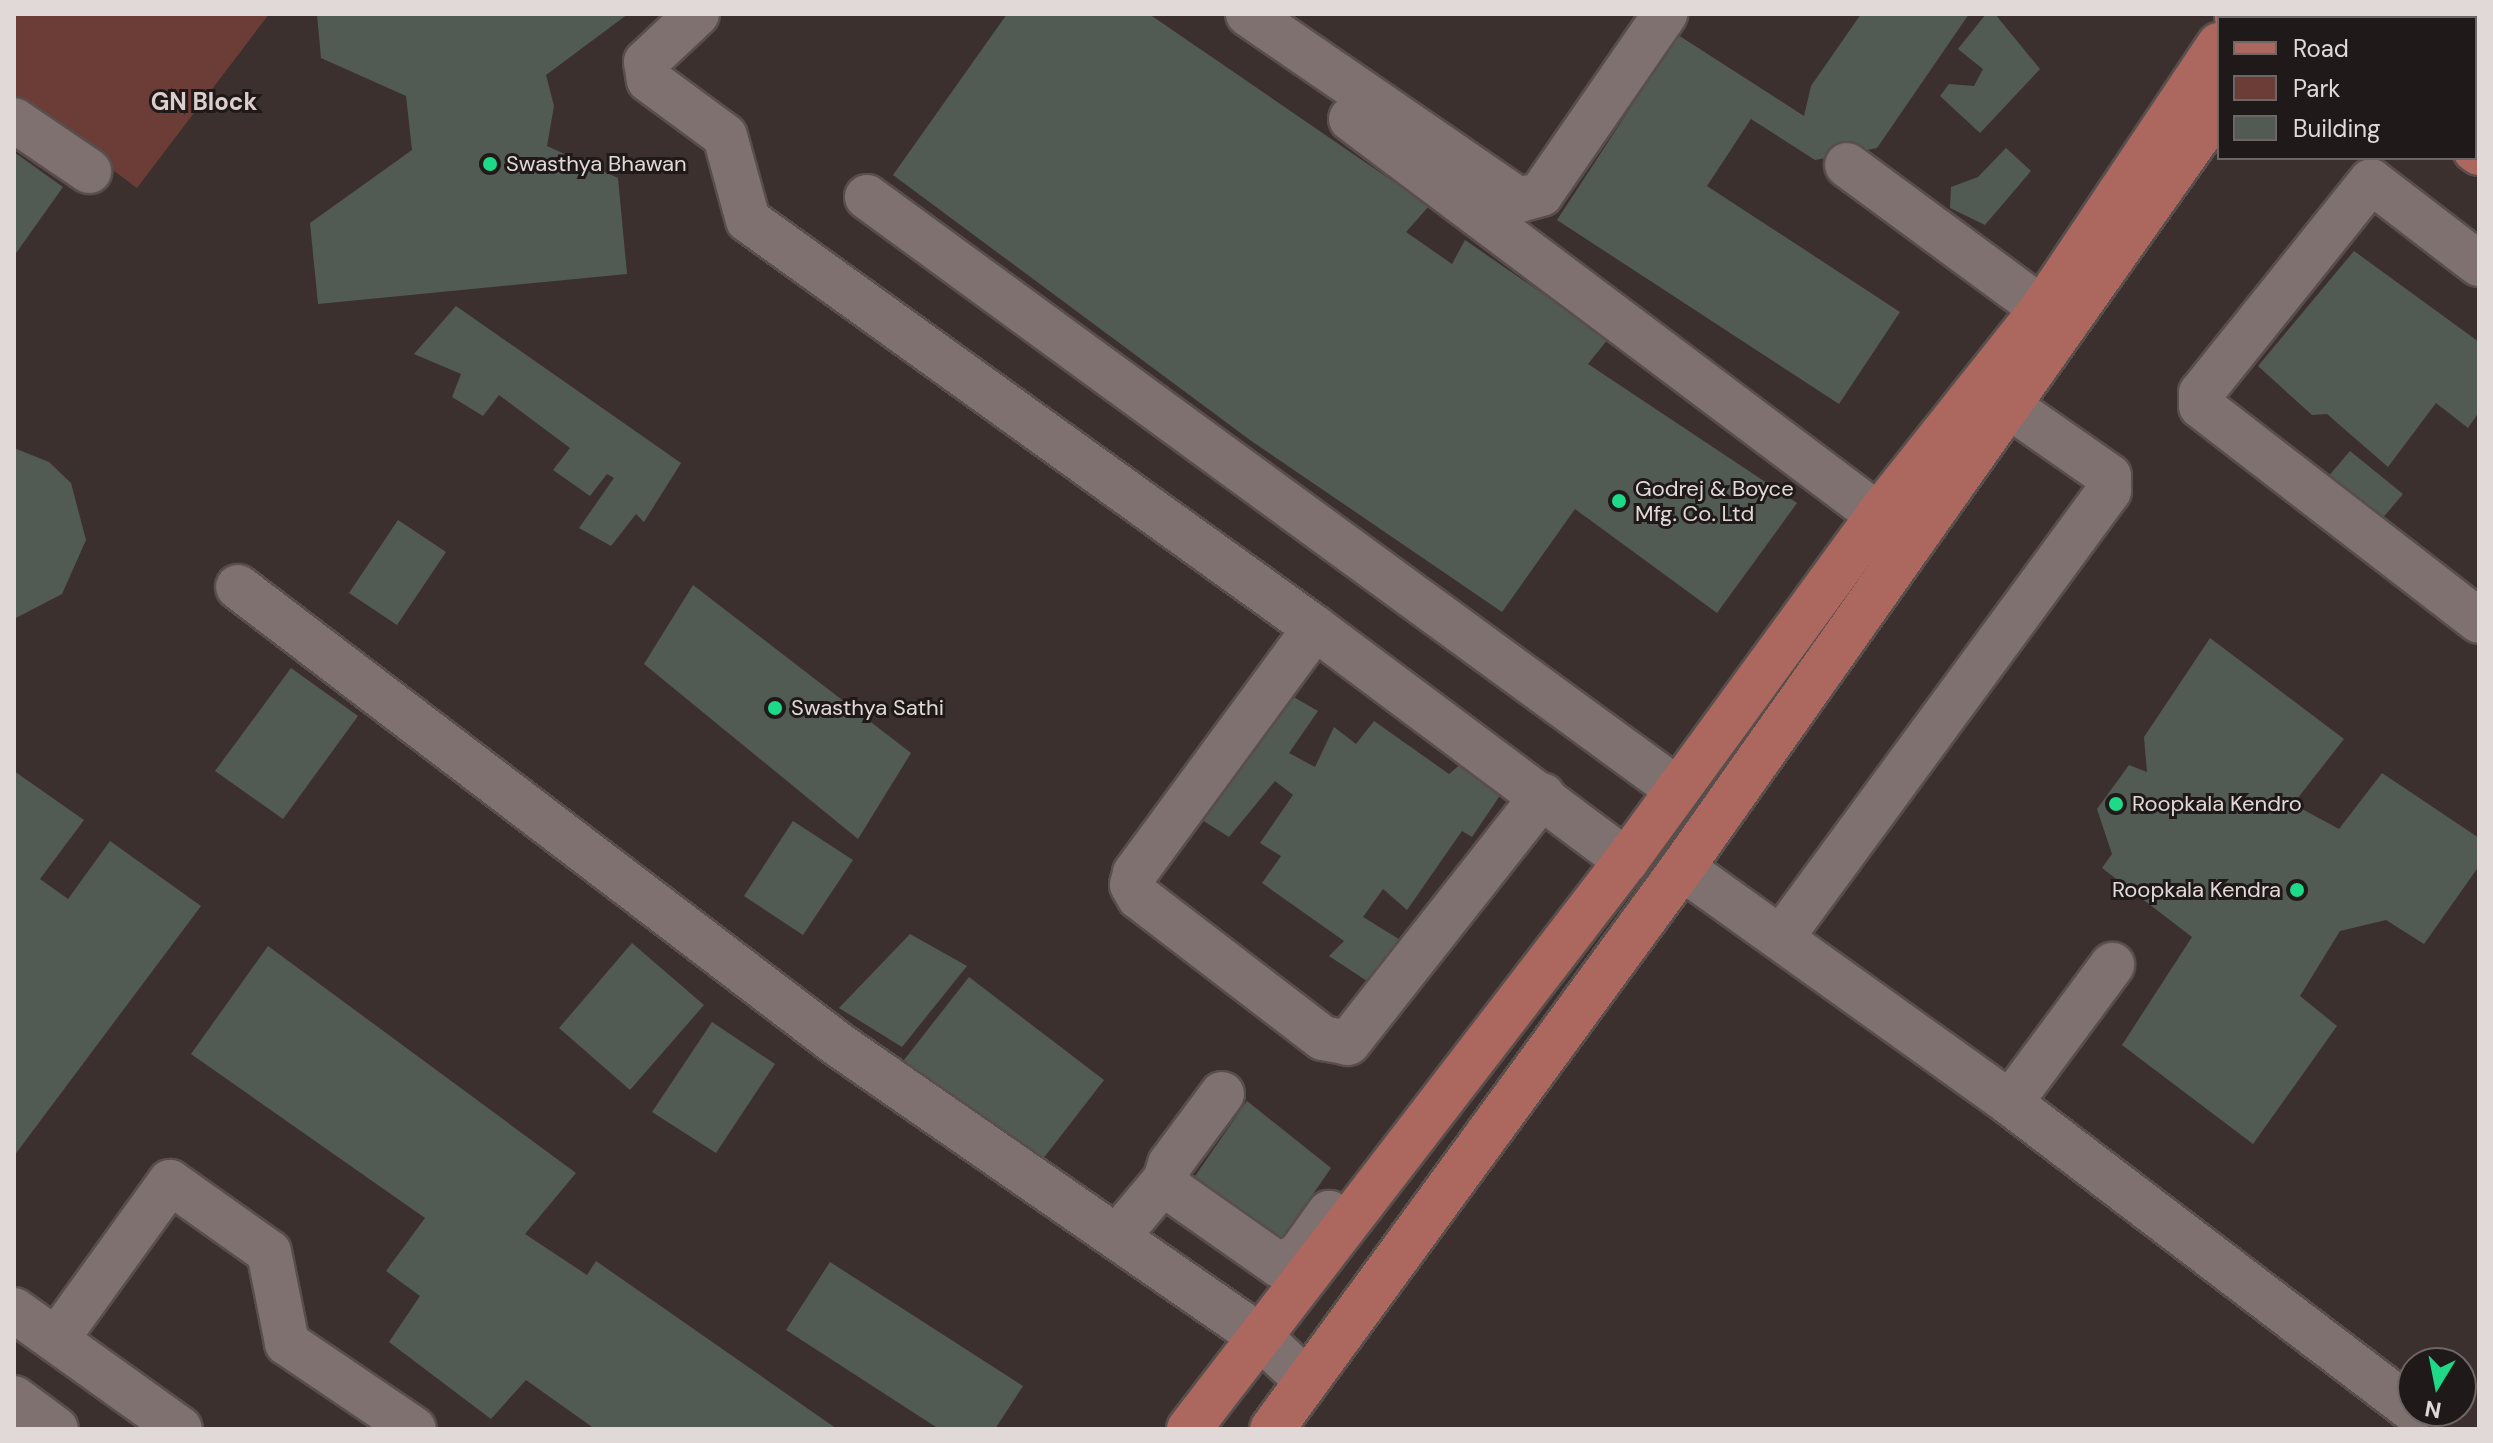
<!DOCTYPE html>
<html>
<head>
<meta charset="utf-8">
<style>
  body { margin:0 }
  #map { position:relative; width:2493px; height:1443px; overflow:hidden; background:#3c302e; font-family:"DM Sans",sans-serif }
  div>[style] { position:absolute }
  [style*='--x'] { left:calc(var(--x)*1px); top:calc(var(--y)*1px); width:calc(var(--w)*1px); rotate:calc(var(--a)*1deg) }
  .green>* { inset:0; background:#6c3c36 }
  .building>* { inset:0; background:#515b54 }
  .roads { filter:drop-shadow(2px 0 #584e4c) drop-shadow(-2px 0 #584e4c) drop-shadow(0 2px #584e4c) drop-shadow(0 -2px #584e4c) }
  .minor>* { height:44px; margin:-22px; padding:0 22px; transform-origin:22px; border-radius:22px; background:#7f716f }
  .major>* { height:44px; margin:-22px; padding:0 22px; transform-origin:22px; border-radius:22px; background:#ac675e }
  .dots>* { width:22px; height:22px; translate:-50% -50%; box-sizing:border-box; border:4px solid #1f1a19; border-radius:50% }
  span { translate:-50% -50%; white-space:nowrap; text-align:center; line-height:1.15; -webkit-text-stroke:6px #1f1a19; paint-order:stroke }
  .poi-label { font-size:22px; color:#e1d9d8 }
  .left { translate:0 -50%; text-align:left }
  .right { translate:-100% -50%; text-align:right }
  .neighbourhood-label { font-size:24px; color:#ddcecb; font-weight:700 }
  .frame { position:absolute; inset:0; border:16px solid #e1d9d8; pointer-events:none }
  .legend { position:absolute; left:2217px; top:16px; width:260px; height:144px; box-sizing:border-box; background:#1f1a19; border:2px solid #6d6665; margin:0; padding:10px 14px; list-style:none; font-size:24px; color:#e1d9d8 }
  .legend li { display:flex; align-items:center; gap:16px; height:40px }
  .legend b { width:40px; border:2px solid #6d6665 }
  .north { position:absolute; left:2397px; top:1347px; width:80px; height:80px; box-sizing:border-box; background:#1f1a19; border:2px solid #6d6665; border-radius:50%; rotate:190deg; font-size:22px; font-weight:700; line-height:32px; text-align:center; color:#e1d9d8 }
  .north::after { content:''; display:block; margin:auto; width:28px; height:36px; background:#1dd988; clip-path:polygon(50% 0,100% 100%,50% 72%,0 100%) }
</style>
</head>
<body>
<div id="map">
  <div class="green">
    <i style="clip-path:polygon(14px 14px,269px 14px,137px 188px,14px 97px)"></i>
  </div>
  <div class="building">
    <i style="clip-path:polygon(317px 14px,628px 14px,546px 75px,554px 106px,547px 146px,618px 178px,627px 274px,318px 304px,310px 223px,412px 150px,406px 96px,321px 58px)"></i>
    <i style="clip-path:polygon(1007px 14px,1149px 14px,1429px 206px,1406px 232px,1452px 264px,1465px 240px,1608px 339px,1588px 364px,1797px 503px,1717px 613px,1575px 509px,1502px 612px,1250px 440px,893px 175px)"></i>
    <i style="clip-path:polygon(1861px 14px,1969px 14px,1877px 148px,1815px 160px,1751px 119px,1707px 186px,1900px 312px,1839px 404px,1557px 220px,1678px 35px,1804px 116px,1811px 86px)"></i>
    <i style="clip-path:polygon(1986px 14px,1995px 14px,2040px 69px,1980px 133px,1940px 96px,1949px 84px,1974px 86px,1983px 69px,1958px 49px)"></i>
    <i style="clip-path:polygon(2006px 148px,2031px 171px,1985px 225px,1950px 208px,1951px 187px,1978px 177px)"></i>
    <i style="clip-path:polygon(14px 152px,63px 187px,14px 256px)"></i>
    <i style="clip-path:polygon(2354px 251px,2479px 342px,2479px 412px,2468px 428px,2436px 403px,2388px 467px,2327px 414px,2312px 415px,2258px 366px)"></i>
    <i style="clip-path:polygon(456px 306px,681px 463px,644px 522px,636px 514px,611px 546px,579px 528px,614px 478px,607px 474px,590px 496px,553px 470px,570px 448px,499px 395px,483px 416px,452px 397px,461px 374px,414px 354px)"></i>
    <i style="clip-path:polygon(14px 448px,49px 462px,71px 483px,86px 540px,62px 594px,14px 619px)"></i>
    <i style="clip-path:polygon(2350px 451px,2403px 494px,2375px 527px,2322px 484px)"></i>
    <i style="clip-path:polygon(398px 520px,446px 552px,397px 625px,349px 593px)"></i>
    <i style="clip-path:polygon(693px 585px,911px 753px,858px 839px,644px 664px)"></i>
    <i style="clip-path:polygon(2210px 638px,2344px 739px,2293px 804px,2339px 829px,2382px 773px,2479px 838px,2479px 866px,2424px 944px,2386px 920px,2340px 931px,2300px 996px,2337px 1026px,2253px 1144px,2122px 1045px,2192px 937px,2102px 868px,2112px 854px,2097px 809px,2129px 765px,2147px 772px,2144px 737px)"></i>
    <i style="clip-path:polygon(291px 668px,358px 716px,283px 819px,215px 771px)"></i>
    <i style="clip-path:polygon(1283px 691px,1318px 711px,1289px 753px,1315px 767px,1334px 727px,1356px 744px,1374px 721px,1449px 774px,1462px 763px,1503px 791px,1472px 837px,1462px 831px,1407px 910px,1383px 889px,1363px 917px,1402px 941px,1370px 983px,1329px 956px,1344px 941px,1262px 883px,1281px 856px,1260px 843px,1293px 795px,1275px 781px,1229px 837px,1191px 813px)"></i>
    <i style="clip-path:polygon(14px 771px,84px 820px,40px 879px,68px 899px,110px 841px,201px 906px,14px 1156px)"></i>
    <i style="clip-path:polygon(793px 821px,853px 860px,803px 935px,744px 896px)"></i>
    <i style="clip-path:polygon(910px 934px,967px 966px,902px 1047px,839px 1008px)"></i>
    <i style="clip-path:polygon(632px 943px,704px 1005px,630px 1090px,559px 1028px)"></i>
    <i style="clip-path:polygon(268px 946px,576px 1173px,525px 1234px,587px 1275px,596px 1261px,837px 1429px,595px 1429px,526px 1380px,491px 1419px,389px 1342px,420px 1296px,386px 1271px,425px 1218px,191px 1054px)"></i>
    <i style="clip-path:polygon(969px 977px,1104px 1080px,1039px 1164px,904px 1060px)"></i>
    <i style="clip-path:polygon(712px 1022px,775px 1064px,716px 1153px,652px 1112px)"></i>
    <i style="clip-path:polygon(1247px 1101px,1331px 1168px,1280px 1242px,1193px 1179px)"></i>
    <i style="clip-path:polygon(830px 1262px,1023px 1386px,995px 1429px,939px 1429px,786px 1330px)"></i>
  </div>
  <div class="roads">
    <div class="minor">
      <i style="--x:697;--y:14;--w:70;--a:136.7"></i>
      <i style="--x:646;--y:62;--w:18;--a:81"></i>
      <i style="--x:649;--y:80;--w:94;--a:36.4"></i>
      <i style="--x:725;--y:136;--w:87;--a:74.7"></i>
      <i style="--x:748;--y:220;--w:699;--a:35.74"></i>
      <i style="--x:1315;--y:628;--w:389;--a:36.8"></i>
      <i style="--x:1248;--y:14;--w:329;--a:34.5"></i>
      <i style="--x:1519;--y:200;--w:23;--a:-15"></i>
      <i style="--x:1541;--y:194;--w:219;--a:-55.4"></i>
      <i style="--x:1351;--y:119;--w:659;--a:36.92"></i>
      <i style="--x:14;--y:120;--w:91;--a:34.2"></i>
      <i style="--x:1847;--y:165;--w:242;--a:36.4"></i>
      <i style="--x:867;--y:197;--w:1000;--a:36.17"></i>
      <i style="--x:2479;--y:264;--w:136;--a:-142.5"></i>
      <i style="--x:2371;--y:181;--w:272;--a:128.7"></i>
      <i style="--x:2201;--y:393;--w:13;--a:90"></i>
      <i style="--x:2201;--y:406;--w:351;--a:37.7"></i>
      <i style="--x:238;--y:587;--w:756;--a:37.31"></i>
      <i style="--x:839;--y:1045;--w:510;--a:34.69"></i>
      <i style="--x:1258;--y:1335;--w:67;--a:43.2"></i>
      <i style="--x:1315;--y:628;--w:304;--a:126.3"></i>
      <i style="--x:1135;--y:873;--w:12;--a:104"></i>
      <i style="--x:1132;--y:885;--w:14;--a:60"></i>
      <i style="--x:1139;--y:897;--w:232;--a:37.5"></i>
      <i style="--x:1323;--y:1038;--w:25;--a:11"></i>
      <i style="--x:1348;--y:1043;--w:315;--a:-51.8"></i>
      <i style="--x:1682;--y:868;--w:403;--a:35.6"></i>
      <i style="--x:2010;--y:1103;--w:507;--a:37.3"></i>
      <i style="--x:1781;--y:938;--w:554;--a:-53.73"></i>
      <i style="--x:2109;--y:491;--w:15;--a:-90"></i>
      <i style="--x:2109;--y:476;--w:121;--a:-145.1"></i>
      <i style="--x:1222;--y:1094;--w:87;--a:126.6"></i>
      <i style="--x:1170;--y:1164;--w:17;--a:107"></i>
      <i style="--x:1165;--y:1180;--w:16;--a:50"></i>
      <i style="--x:1175;--y:1192;--w:127;--a:35.1"></i>
      <i style="--x:1279;--y:1265;--w:22;--a:-27"></i>
      <i style="--x:1299;--y:1255;--w:52;--a:-54.5"></i>
      <i style="--x:2010;--y:1103;--w:172;--a:-53.5"></i>
      <i style="--x:1117;--y:1237;--w:75;--a:-49.9"></i>
      <i style="--x:14;--y:1310;--w:204;--a:35.6"></i>
      <i style="--x:56;--y:1340;--w:195;--a:-54.2"></i>
      <i style="--x:170;--y:1182;--w:121;--a:35.3"></i>
      <i style="--x:269;--y:1252;--w:93;--a:78.8"></i>
      <i style="--x:287;--y:1343;--w:153;--a:34.1"></i>
      <i style="--x:14;--y:1398;--w:52;--a:36.4"></i>
    </div>
    <div class="major">
      <i style="--x:2287;--y:14;--w:6;--a:39"></i>
      <i style="--x:2403;--y:14;--w:6;--a:39"></i>
      <i style="--x:2237;--y:18;--w:5;--a:-53"></i>
      <i style="--x:2475;--y:67;--w:4;--a:27"></i>
      <i style="--x:2475;--y:150;--w:5;--a:37"></i>
      <i style="--x:1189;--y:1429;--w:717;--a:-52.43"></i>
      <i style="--x:1626;--y:861;--w:428;--a:-53.9"></i>
      <i style="--x:1878;--y:515;--w:263;--a:-51.5"></i>
      <i style="--x:2042;--y:309;--w:318;--a:-56.2"></i>
      <i style="--x:1272;--y:1429;--w:695;--a:-53.84"></i>
      <i style="--x:1682;--y:868;--w:931;--a:-54.79"></i>
    </div>
  </div>
  <div class="dots">
    <i style="left:490px;top:164px;background:#1dd988"></i>
    <i style="left:1619px;top:501px;background:#1dd988"></i>
    <i style="left:775px;top:708px;background:#1dd988"></i>
    <i style="left:2116px;top:804px;background:#1dd988"></i>
    <i style="left:2297px;top:890px;background:#1dd988"></i>
  </div>
  <div class="poi-label">
    <span class="left" style="left:506px;top:164px">Swasthya Bhawan</span>
    <span class="left" style="left:1635px;top:501px">Godrej &amp; Boyce<br>Mfg. Co. Ltd</span>
    <span class="left" style="left:791px;top:708px">Swasthya Sathi</span>
    <span class="left" style="left:2132px;top:804px">Roopkala Kendro</span>
    <span class="right" style="left:2281px;top:890px">Roopkala Kendra</span>
  </div>
  <div class="neighbourhood-label">
    <span style="left:204px;top:102px">GN Block</span>
  </div>
  <div class="frame"></div>
  <ul class="legend">
  <li><b style="height:10px;background:#ac675e"></b>Road</li>
  <li><b style="height:22px;background:#6c3c36"></b>Park</li>
  <li><b style="height:22px;background:#515b54"></b>Building</li>
  </ul>
  <div class="north">N</div>
</div>
</body>
</html>
